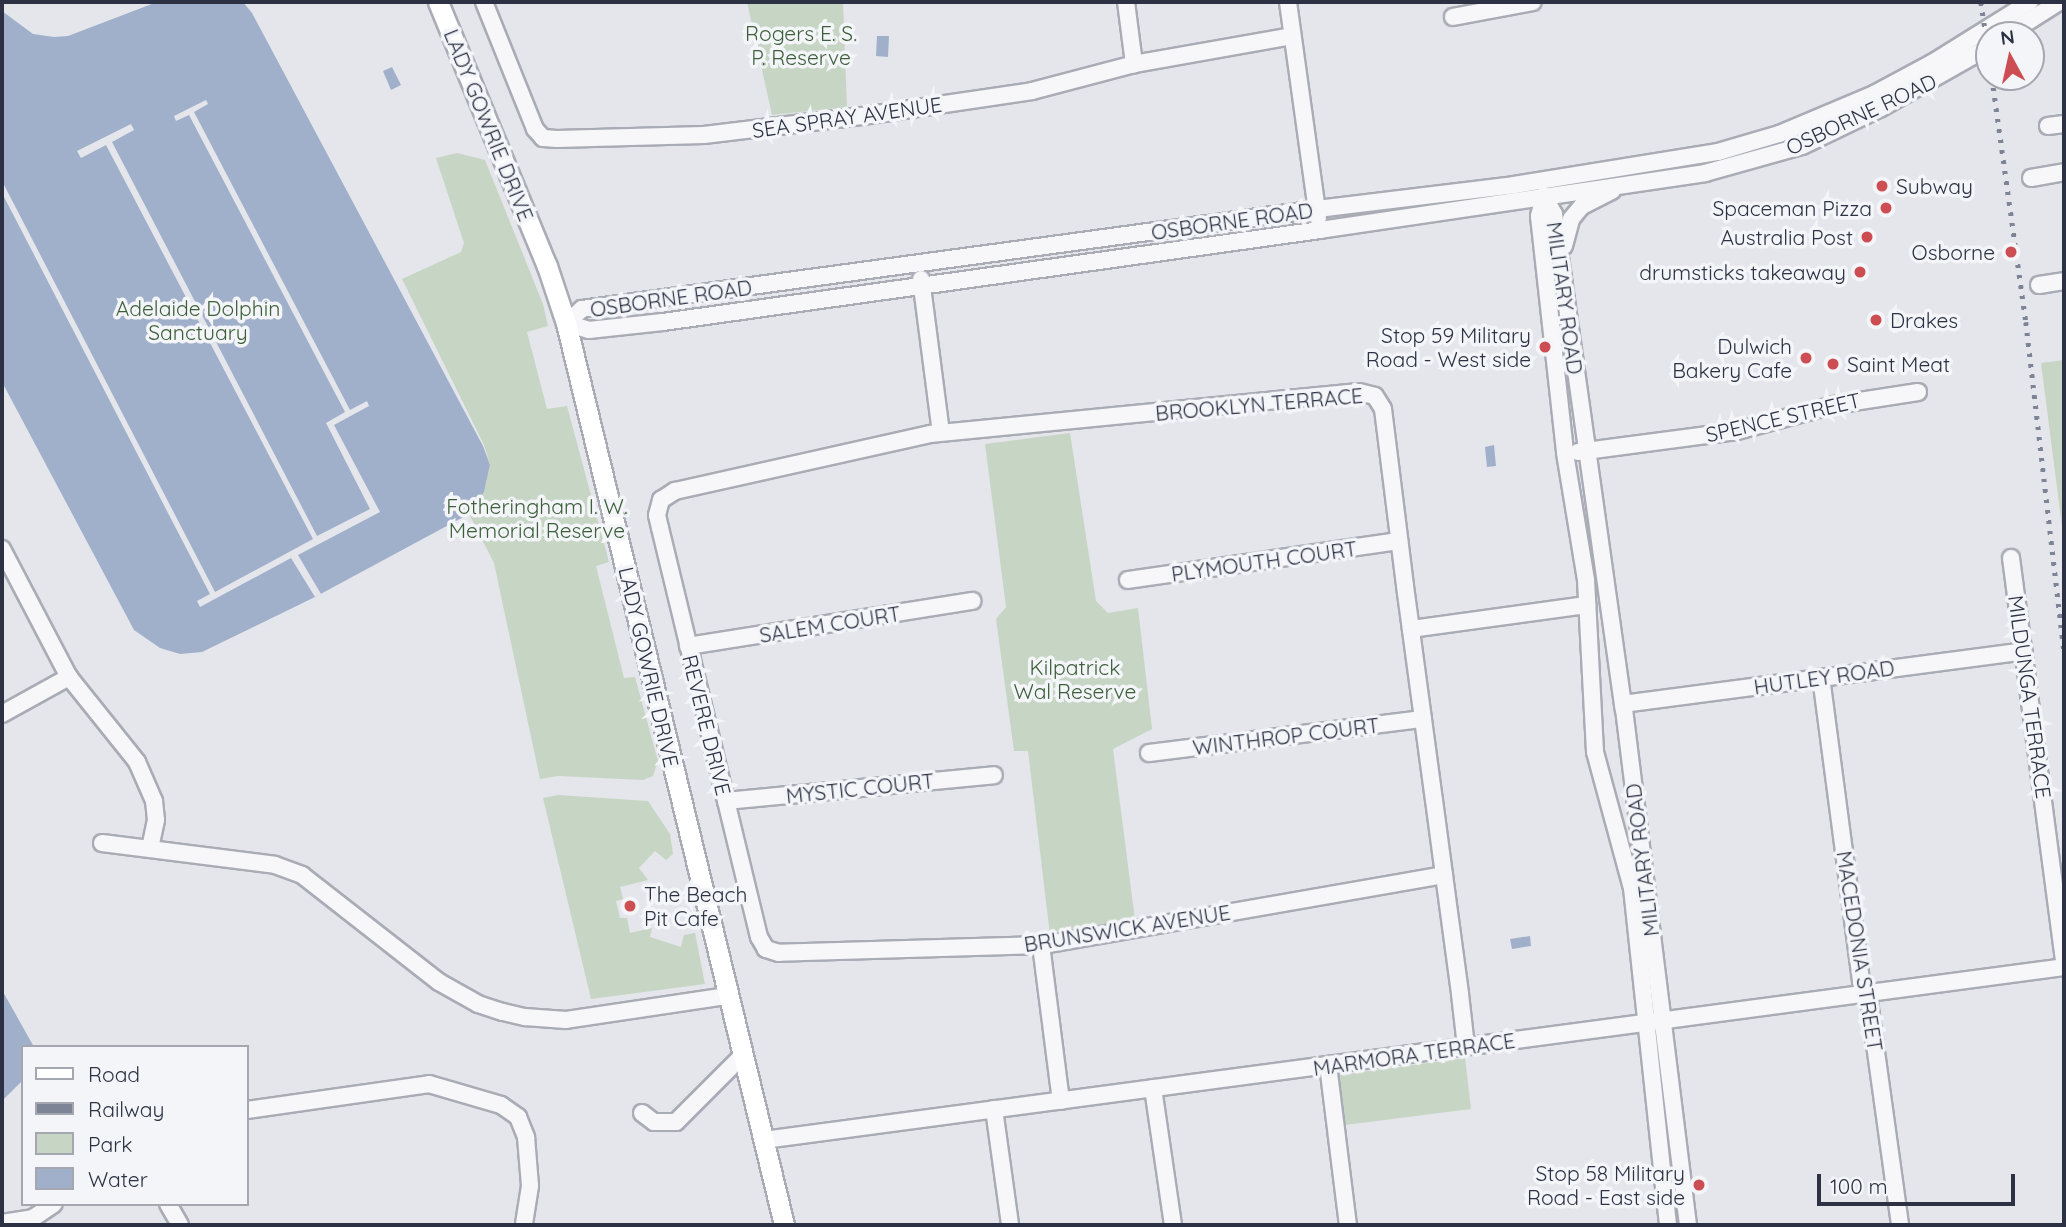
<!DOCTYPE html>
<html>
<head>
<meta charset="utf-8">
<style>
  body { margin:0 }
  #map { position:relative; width:2066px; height:1227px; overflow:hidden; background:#e4e6eb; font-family:Quicksand,sans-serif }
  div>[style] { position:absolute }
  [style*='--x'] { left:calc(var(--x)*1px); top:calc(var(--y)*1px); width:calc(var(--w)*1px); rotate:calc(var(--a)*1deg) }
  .green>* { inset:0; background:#c7d5c5 }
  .water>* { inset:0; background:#a0b0ca }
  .pier>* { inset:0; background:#e4e6eb }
  .roads { filter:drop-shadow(2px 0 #a9acb5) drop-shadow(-2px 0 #a9acb5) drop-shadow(0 2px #a9acb5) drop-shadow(0 -2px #a9acb5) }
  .minor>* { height:16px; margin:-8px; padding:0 8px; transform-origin:8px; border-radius:8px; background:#f7f7fa }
  .major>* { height:19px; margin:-9.5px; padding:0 9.5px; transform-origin:9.5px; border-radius:9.5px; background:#fff }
  .rail>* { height:4.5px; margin-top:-2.25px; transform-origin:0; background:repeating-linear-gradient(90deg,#7d8495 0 3.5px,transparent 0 10.5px) }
  .dots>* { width:19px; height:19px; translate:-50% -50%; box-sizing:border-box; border:4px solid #f4f5f9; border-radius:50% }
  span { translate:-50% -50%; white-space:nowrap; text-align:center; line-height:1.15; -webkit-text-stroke:7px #f4f5f9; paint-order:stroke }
  .park-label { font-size:21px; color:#3c5f39 }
  .street-label { font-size:21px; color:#2c3243 }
  .poi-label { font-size:21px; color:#2c3243 }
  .left { translate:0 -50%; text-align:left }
  .right { translate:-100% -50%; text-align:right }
  .frame { position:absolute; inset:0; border:4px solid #2c3243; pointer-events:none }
  .legend { position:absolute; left:21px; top:1045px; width:228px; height:161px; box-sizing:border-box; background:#f4f5f9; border:2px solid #a4a7b0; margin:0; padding:9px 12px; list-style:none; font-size:21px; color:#2c3243 }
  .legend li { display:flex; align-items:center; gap:14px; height:35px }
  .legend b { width:35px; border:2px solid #a4a7b0 }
  .north { position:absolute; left:1975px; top:21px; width:70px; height:70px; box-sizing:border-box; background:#f4f5f9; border:2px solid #a4a7b0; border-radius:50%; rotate:352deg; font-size:19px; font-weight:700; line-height:28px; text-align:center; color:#2c3243 }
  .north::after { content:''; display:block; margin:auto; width:24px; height:32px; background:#cc4e52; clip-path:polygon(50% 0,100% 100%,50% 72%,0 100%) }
  .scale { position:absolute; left:1817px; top:1174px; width:198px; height:32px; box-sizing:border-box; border:4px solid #2c3243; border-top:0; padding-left:9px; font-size:21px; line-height:24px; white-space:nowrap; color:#2c3243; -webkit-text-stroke:5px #f4f5f9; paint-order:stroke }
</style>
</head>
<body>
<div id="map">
  <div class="green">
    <i style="clip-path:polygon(747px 2px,843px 2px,847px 107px,772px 115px)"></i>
    <i style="clip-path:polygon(457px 153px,485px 160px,543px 304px,548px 326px,527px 332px,547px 409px,567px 406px,609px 562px,596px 566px,624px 678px,635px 677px,658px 761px,653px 776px,643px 780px,558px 776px,540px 779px,494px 563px,469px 514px,484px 492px,490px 465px,484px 445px,402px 279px,461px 252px,464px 243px,436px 158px)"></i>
    <i style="clip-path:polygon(2064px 360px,2064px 542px,2041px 363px)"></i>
    <i style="clip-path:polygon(1070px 433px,1096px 601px,1108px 613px,1138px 608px,1152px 729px,1113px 749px,1135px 920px,1050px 935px,1028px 751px,1014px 751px,996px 619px,1006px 607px,985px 444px)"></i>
    <i style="clip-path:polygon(558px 795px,648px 801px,670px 834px,673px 854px,666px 860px,655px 851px,639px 868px,648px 880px,620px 887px,623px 899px,616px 901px,620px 918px,627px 918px,630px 933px,652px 928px,650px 937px,681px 947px,684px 935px,695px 933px,705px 984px,591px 999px,543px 798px)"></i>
    <i style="clip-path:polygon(1465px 1058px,1471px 1109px,1345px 1125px,1338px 1075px)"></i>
  </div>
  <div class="water">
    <i style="clip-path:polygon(157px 2px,243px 2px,252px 13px,483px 446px,490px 465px,484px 492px,469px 514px,315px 597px,202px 652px,180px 654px,160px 648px,134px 630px,2px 382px,2px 11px,33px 34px,54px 37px,68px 36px)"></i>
    <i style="clip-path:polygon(877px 36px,889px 36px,888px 57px,876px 56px)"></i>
    <i style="clip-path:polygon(392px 67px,401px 85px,391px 90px,383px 71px)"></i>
    <i style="clip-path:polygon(1494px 445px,1496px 466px,1487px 467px,1485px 447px)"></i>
    <i style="clip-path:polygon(1530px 936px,1531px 946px,1512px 949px,1510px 939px)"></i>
    <i style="clip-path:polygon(2px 990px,34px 1047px,23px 1047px,23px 1080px,2px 1101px)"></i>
  </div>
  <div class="pier">
    <i style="clip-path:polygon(206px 100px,208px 104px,194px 112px,350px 410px,367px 401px,369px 406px,334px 425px,380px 512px,298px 555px,321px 594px,315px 597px,291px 558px,200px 607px,197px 601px,210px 594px,2px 193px,2px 181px,215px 592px,313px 539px,106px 145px,81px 158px,77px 151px,131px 124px,134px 130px,112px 142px,317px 536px,370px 509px,326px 423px,345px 412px,189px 115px,176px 121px,174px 116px)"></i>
  </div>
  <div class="roads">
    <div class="minor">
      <i style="--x:484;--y:2;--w:137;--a:68.1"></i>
      <i style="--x:535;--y:129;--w:12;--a:48"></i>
      <i style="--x:543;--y:138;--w:14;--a:4"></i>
      <i style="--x:557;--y:139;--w:147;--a:-1.6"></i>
      <i style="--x:704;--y:135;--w:167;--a:-6.9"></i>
      <i style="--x:870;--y:115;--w:164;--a:-8.4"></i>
      <i style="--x:1032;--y:91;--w:106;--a:-14.8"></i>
      <i style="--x:1134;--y:64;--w:160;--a:-10"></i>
      <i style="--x:1126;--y:2;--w:63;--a:82.6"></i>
      <i style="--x:1288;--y:2;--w:218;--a:82.1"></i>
      <i style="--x:1453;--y:17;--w:81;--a:-10.6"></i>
      <i style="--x:2007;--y:35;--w:62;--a:-32.4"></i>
      <i style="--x:2048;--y:126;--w:16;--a:-7"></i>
      <i style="--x:2031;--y:178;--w:34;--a:-10"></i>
      <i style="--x:1544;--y:196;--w:21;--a:61"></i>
      <i style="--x:1554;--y:214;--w:500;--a:82"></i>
      <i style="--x:1624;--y:709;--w:520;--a:82.93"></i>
      <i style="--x:1544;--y:196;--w:21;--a:104"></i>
      <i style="--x:1539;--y:216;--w:238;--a:83.7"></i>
      <i style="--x:1565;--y:453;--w:129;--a:80.6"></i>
      <i style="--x:1586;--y:580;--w:172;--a:87"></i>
      <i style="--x:1595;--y:752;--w:141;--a:74.8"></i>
      <i style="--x:1632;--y:888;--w:339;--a:83.9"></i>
      <i style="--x:1564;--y:246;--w:28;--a:-75"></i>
      <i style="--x:1571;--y:219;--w:17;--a:-50"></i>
      <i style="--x:1582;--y:206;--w:34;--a:-27"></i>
      <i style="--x:921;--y:279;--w:154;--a:82.6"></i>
      <i style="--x:2039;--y:285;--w:25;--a:-9"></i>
      <i style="--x:566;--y:323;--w:21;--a:-41"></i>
      <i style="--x:582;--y:309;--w:742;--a:-7.75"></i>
      <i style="--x:1317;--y:209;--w:198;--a:-6.9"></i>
      <i style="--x:1514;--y:185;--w:207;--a:-9.2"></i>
      <i style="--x:1718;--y:152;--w:64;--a:-16.4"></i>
      <i style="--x:1779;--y:134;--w:103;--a:-22.8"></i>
      <i style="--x:1874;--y:94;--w:66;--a:-28.1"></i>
      <i style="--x:1932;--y:63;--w:115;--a:-31.9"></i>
      <i style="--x:566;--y:323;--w:24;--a:17"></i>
      <i style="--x:589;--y:330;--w:74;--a:-6.2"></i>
      <i style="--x:663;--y:322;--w:663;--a:-7.97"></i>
      <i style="--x:1320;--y:230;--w:389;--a:-8.4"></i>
      <i style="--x:1705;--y:173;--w:101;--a:-15.6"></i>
      <i style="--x:1802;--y:146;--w:88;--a:-25.7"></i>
      <i style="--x:1881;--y:108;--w:124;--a:-29.5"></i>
      <i style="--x:1578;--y:452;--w:160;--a:-7.5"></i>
      <i style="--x:1737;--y:431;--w:100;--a:-15"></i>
      <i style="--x:1834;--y:405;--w:85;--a:-8.8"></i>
      <i style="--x:2;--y:549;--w:144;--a:62.4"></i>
      <i style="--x:69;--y:677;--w:109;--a:51.3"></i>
      <i style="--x:137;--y:762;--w:43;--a:66.4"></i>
      <i style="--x:154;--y:801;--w:19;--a:84"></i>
      <i style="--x:156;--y:820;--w:29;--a:102"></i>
      <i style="--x:2011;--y:558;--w:406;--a:82.5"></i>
      <i style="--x:1128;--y:580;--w:274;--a:-8.2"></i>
      <i style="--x:1411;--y:629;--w:178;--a:-7.8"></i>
      <i style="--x:688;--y:646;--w:288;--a:-9"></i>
      <i style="--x:1821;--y:677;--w:308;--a:82.5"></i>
      <i style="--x:1861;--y:982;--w:14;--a:60"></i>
      <i style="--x:1868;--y:994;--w:233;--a:82.1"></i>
      <i style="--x:1623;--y:704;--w:404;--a:-7.5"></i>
      <i style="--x:2;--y:714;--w:77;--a:-28.9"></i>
      <i style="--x:1149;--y:753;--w:276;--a:-7.1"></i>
      <i style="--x:726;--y:801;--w:269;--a:-5.5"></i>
      <i style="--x:102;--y:843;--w:174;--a:7.2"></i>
      <i style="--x:275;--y:865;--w:29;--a:20"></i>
      <i style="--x:302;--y:875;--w:174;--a:38"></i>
      <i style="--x:439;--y:982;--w:45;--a:29.4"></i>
      <i style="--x:478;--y:1004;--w:26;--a:18"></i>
      <i style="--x:503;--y:1012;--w:23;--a:13"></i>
      <i style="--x:525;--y:1017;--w:41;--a:4.2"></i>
      <i style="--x:566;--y:1020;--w:162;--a:-8.5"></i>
      <i style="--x:1444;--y:875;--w:407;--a:170.1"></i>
      <i style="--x:1043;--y:945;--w:264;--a:178.3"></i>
      <i style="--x:779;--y:953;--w:14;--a:-163"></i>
      <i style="--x:766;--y:949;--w:14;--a:-120"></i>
      <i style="--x:759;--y:937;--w:421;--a:-103.6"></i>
      <i style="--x:660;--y:528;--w:13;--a:-103"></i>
      <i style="--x:657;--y:515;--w:16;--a:-75"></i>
      <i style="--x:661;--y:500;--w:17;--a:-33"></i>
      <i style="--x:675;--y:491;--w:261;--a:-12.6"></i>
      <i style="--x:930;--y:434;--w:431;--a:-5.6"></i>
      <i style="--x:1359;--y:392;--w:16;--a:14"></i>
      <i style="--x:1375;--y:396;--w:15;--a:58"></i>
      <i style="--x:1383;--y:409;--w:178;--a:82.9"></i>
      <i style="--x:1405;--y:586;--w:216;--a:82.3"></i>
      <i style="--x:1434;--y:800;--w:76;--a:82.4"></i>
      <i style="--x:1444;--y:875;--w:120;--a:82.3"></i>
      <i style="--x:1460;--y:994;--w:53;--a:83.5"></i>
      <i style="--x:1041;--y:945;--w:157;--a:82.7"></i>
      <i style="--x:1328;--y:1065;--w:161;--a:82.9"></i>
      <i style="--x:1153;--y:1088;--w:138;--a:81.7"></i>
      <i style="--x:994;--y:1109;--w:117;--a:82.1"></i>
      <i style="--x:247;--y:1110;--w:184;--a:-8.1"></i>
      <i style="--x:429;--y:1084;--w:75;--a:16.3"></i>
      <i style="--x:501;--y:1105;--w:21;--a:35"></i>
      <i style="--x:518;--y:1117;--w:22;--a:68"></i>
      <i style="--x:526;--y:1137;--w:49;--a:85.3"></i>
      <i style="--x:530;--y:1186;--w:39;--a:99"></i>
      <i style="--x:642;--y:1113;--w:15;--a:37"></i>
      <i style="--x:654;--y:1122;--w:22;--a:0"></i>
      <i style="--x:676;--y:1122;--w:96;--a:-45"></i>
      <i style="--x:764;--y:1140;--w:1311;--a:-7.58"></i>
      <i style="--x:168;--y:1204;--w:24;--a:60"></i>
      <i style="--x:2;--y:1223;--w:31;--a:-9"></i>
      <i style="--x:33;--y:1218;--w:25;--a:-34"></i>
    </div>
    <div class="major">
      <i style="--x:438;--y:2;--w:286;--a:67.6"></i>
      <i style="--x:547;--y:266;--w:60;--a:71.6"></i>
      <i style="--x:566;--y:323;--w:928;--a:76.41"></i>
    </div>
  </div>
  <div class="rail">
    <i style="--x:1981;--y:2;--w:54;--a:81.4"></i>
    <i style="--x:1992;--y:77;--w:247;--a:82.1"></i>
    <i style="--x:2026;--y:322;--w:330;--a:83.4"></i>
  </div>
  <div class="dots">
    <i style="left:1882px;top:186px;background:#cc4e52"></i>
    <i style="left:1886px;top:208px;background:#cc4e52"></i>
    <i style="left:1867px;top:237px;background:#cc4e52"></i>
    <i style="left:2011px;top:252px;background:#cc4e52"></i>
    <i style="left:1860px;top:272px;background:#cc4e52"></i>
    <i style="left:1876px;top:320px;background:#cc4e52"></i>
    <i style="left:1545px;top:347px;background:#cc4e52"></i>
    <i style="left:1806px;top:358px;background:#cc4e52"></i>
    <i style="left:1833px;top:364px;background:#cc4e52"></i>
    <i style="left:630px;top:906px;background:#cc4e52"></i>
    <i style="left:1699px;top:1185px;background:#cc4e52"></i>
  </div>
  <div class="park-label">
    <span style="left:801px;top:45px">Rogers E. S.<br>P. Reserve</span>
    <span style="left:198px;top:320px">Adelaide Dolphin<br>Sanctuary</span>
    <span style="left:537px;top:518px">Fotheringham I. W.<br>Memorial Reserve</span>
    <span style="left:1075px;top:679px">Kilpatrick<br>Wal Reserve</span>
  </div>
  <div class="street-label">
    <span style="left:1861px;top:114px;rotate:-25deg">OSBORNE ROAD</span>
    <span style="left:847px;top:117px;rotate:-8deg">SEA SPRAY AVENUE</span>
    <span style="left:489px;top:125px;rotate:68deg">LADY GOWRIE DRIVE</span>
    <span style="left:1232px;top:221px;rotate:-8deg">OSBORNE ROAD</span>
    <span style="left:671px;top:298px;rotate:-8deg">OSBORNE ROAD</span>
    <span style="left:1565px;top:298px;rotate:82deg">MILITARY ROAD</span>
    <span style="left:1259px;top:404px;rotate:-5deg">BROOKLYN TERRACE</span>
    <span style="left:1783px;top:417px;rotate:-13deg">SPENCE STREET</span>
    <span style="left:1264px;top:561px;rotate:-8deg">PLYMOUTH COURT</span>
    <span style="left:830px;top:624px;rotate:-9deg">SALEM COURT</span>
    <span style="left:649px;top:667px;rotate:77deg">LADY GOWRIE DRIVE</span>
    <span style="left:1824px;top:677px;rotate:-8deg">HUTLEY ROAD</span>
    <span style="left:2030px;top:697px;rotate:82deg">MILDUNGA TERRACE</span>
    <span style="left:707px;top:725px;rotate:76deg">REVERE DRIVE</span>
    <span style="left:1286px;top:736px;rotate:-7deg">WINTHROP COURT</span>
    <span style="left:860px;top:788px;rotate:-6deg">MYSTIC COURT</span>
    <span style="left:1642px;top:860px;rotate:-97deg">MILITARY ROAD</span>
    <span style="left:1127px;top:928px;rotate:-9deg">BRUNSWICK AVENUE</span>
    <span style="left:1860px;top:951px;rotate:81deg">MACEDONIA STREET</span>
    <span style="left:1414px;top:1054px;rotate:-8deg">MARMORA TERRACE</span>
  </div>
  <div class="poi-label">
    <span class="left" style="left:1896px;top:186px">Subway</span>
    <span class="right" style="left:1872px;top:208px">Spaceman Pizza</span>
    <span class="right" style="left:1853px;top:237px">Australia Post</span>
    <span class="right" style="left:1995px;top:252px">Osborne</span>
    <span class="right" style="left:1846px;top:272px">drumsticks takeaway</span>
    <span class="left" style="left:1890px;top:320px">Drakes</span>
    <span class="right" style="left:1531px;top:347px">Stop 59 Military<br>Road - West side</span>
    <span class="right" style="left:1792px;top:358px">Dulwich<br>Bakery Cafe</span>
    <span class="left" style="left:1847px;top:364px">Saint Meat</span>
    <span class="left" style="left:644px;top:906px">The Beach<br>Pit Cafe</span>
    <span class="right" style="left:1685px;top:1185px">Stop 58 Military<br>Road - East side</span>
  </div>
  <div class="frame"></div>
  <ul class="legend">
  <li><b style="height:9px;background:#fff"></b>Road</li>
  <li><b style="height:9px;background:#7d8495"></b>Railway</li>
  <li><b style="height:19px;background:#c7d5c5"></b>Park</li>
  <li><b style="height:19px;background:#a0b0ca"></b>Water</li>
  </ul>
  <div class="north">N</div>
  <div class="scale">100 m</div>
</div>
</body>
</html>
